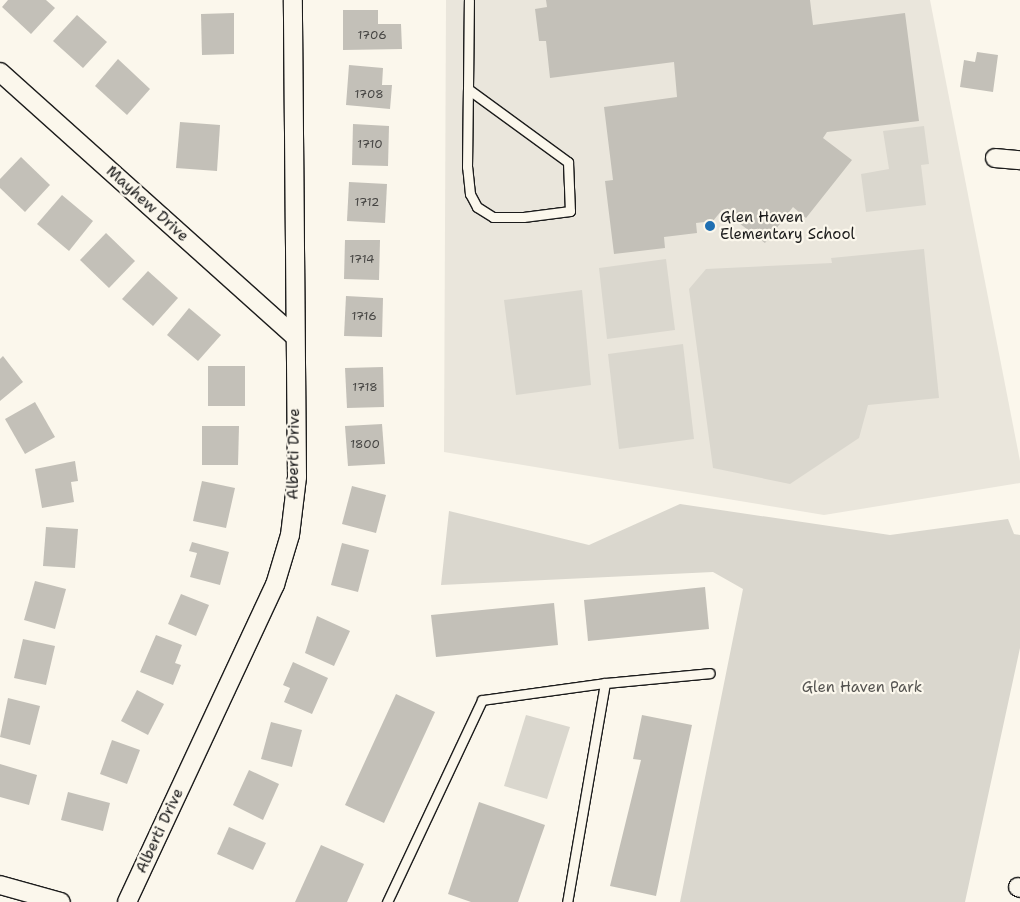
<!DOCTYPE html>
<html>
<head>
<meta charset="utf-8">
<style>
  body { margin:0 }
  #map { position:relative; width:1020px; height:902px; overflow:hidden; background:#fbf7ec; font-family:"Shantell Sans",sans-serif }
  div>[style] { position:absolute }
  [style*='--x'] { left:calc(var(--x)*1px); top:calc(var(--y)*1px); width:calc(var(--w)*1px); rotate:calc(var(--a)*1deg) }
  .built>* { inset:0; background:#eae6dc }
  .green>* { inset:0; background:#dad7ce }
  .building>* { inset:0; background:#c3c0b8 }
  .roads { filter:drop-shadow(1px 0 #1c1c1c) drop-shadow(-1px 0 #1c1c1c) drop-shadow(0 1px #1c1c1c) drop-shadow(0 -1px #1c1c1c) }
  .service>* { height:9px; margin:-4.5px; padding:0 4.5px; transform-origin:4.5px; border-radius:4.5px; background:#fbf7ec }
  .minor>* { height:18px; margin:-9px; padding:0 9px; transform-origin:9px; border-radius:9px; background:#fbf7ec }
  .dots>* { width:14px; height:14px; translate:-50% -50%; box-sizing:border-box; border:2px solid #fbf7ec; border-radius:50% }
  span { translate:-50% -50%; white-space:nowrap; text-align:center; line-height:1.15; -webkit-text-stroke:4.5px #fbf7ec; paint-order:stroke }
  .number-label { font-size:12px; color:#464543 }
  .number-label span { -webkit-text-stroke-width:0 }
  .street-label { font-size:15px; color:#1c1c1c }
  .poi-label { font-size:15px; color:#1c1c1c }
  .left { translate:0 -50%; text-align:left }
  .park-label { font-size:15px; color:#555451 }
</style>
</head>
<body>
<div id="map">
  <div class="built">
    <i style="clip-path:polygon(446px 0,930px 0,1020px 461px,1020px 483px,824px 515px,444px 452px)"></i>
  </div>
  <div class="green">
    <i style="clip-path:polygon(924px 126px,929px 164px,921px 165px,926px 205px,866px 212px,861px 174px,889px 169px,883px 131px)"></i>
    <i style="clip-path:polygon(924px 249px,939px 398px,868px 405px,859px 438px,790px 484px,713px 468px,689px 289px,706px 269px,832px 263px,831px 258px)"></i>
    <i style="clip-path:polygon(666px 259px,675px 330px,607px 339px,599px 268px)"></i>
    <i style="clip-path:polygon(582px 290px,591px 385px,516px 395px,504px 300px)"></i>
    <i style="clip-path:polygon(683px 344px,694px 439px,619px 449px,608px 354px)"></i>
    <i style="clip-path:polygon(680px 504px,890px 535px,1008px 519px,1014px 534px,1020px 535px,1020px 648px,965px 902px,680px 902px,743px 589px,713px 572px,441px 585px,449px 511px,589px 545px)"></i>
    <i style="clip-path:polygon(526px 715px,570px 727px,547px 799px,504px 786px)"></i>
  </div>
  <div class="building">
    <i style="clip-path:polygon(8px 0,46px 0,55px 8px,31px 34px,2px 7px)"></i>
    <i style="clip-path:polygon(546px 0,810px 0,813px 25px,905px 13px,919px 121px,827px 132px,823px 138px,852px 160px,806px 218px,793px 207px,765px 243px,722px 210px,713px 221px,696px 223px,697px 233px,664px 237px,665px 248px,614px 254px,605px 181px,613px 180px,604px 107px,677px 97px,674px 62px,550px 78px,546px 41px,539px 41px,535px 9px,547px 7px)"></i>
    <i style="clip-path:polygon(343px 10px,378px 10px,378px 24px,401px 24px,402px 49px,343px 50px)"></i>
    <i style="clip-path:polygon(234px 13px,234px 54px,202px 55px,201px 14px)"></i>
    <i style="clip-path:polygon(77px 15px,107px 42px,83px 68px,53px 41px)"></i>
    <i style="clip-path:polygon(977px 52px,998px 55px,993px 92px,960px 87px,964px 60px,975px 62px)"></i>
    <i style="clip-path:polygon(118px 59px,150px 89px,127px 115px,95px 86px)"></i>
    <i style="clip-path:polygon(349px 65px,383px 68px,382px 85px,392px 85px,390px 109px,346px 105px)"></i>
    <i style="clip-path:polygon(180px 122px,220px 125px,217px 171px,176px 168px)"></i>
    <i style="clip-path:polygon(353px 124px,389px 126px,388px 166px,352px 165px)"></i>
    <i style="clip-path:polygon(21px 157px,50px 185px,25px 212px,0 188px,0 179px)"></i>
    <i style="clip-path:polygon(349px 182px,387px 184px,385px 223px,347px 221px)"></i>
    <i style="clip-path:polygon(62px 195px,93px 221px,69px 251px,37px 224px)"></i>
    <i style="clip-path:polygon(106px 233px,135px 261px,109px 288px,80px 260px)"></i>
    <i style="clip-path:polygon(345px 240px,380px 240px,379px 280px,344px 279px)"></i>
    <i style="clip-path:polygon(148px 271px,178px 298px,153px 326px,122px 299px)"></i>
    <i style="clip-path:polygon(346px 296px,383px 298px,382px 337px,344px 336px)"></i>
    <i style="clip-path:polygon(189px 308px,221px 335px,198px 361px,167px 335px)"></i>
    <i style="clip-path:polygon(3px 356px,23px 382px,0 401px,0 359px)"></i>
    <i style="clip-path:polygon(208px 366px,245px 366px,245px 406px,208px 406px)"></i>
    <i style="clip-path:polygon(383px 367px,384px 407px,347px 408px,345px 368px)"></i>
    <i style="clip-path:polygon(35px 402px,55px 437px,25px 454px,5px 419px)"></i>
    <i style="clip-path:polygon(382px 424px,385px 464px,348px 466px,345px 426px)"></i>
    <i style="clip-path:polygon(202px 426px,239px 426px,238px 465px,202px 465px)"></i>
    <i style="clip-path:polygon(75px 461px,78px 481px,71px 482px,74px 502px,42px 508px,35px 469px)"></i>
    <i style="clip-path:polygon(202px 481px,235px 488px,226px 528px,193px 521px)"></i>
    <i style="clip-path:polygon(352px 486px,386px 495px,376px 533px,342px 524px)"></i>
    <i style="clip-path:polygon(46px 527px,78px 529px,75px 568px,43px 566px)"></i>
    <i style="clip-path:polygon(192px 542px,229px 552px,220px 585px,190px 577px,197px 553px,189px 551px)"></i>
    <i style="clip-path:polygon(342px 543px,369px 550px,358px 592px,331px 585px)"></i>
    <i style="clip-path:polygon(35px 581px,66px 589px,55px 629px,24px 620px)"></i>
    <i style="clip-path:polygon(705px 587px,709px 629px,588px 641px,584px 600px)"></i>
    <i style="clip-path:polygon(181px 594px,209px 605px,196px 636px,168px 624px)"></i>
    <i style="clip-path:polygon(554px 603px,558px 645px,436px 657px,431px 615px)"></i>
    <i style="clip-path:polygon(317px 616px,350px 631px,334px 666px,305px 653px)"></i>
    <i style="clip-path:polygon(156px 635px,182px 645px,175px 663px,181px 665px,173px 685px,140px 672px)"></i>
    <i style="clip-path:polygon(23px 639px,55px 646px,46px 685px,14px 678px)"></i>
    <i style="clip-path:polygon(293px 662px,328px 678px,312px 714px,284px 702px,290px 688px,283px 685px)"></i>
    <i style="clip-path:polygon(137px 690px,164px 704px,148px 735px,121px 721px)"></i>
    <i style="clip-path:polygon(396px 694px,435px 712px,384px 823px,345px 805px)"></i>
    <i style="clip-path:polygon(8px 698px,40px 706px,30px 745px,0 737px)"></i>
    <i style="clip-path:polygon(642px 715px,692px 725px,656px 896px,610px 886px,641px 760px,633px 759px)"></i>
    <i style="clip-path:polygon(271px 722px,302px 730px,292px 767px,261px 759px)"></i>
    <i style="clip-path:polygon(112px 740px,140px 750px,127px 784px,100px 774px)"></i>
    <i style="clip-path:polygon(0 764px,37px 775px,29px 805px,0 797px)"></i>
    <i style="clip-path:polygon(249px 770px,279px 784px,263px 820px,233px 805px)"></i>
    <i style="clip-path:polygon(68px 792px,110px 803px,103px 831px,61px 820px)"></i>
    <i style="clip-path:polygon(479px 802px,545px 825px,518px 902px,471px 902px,448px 894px)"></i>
    <i style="clip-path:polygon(229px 827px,266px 843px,253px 870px,217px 854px)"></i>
    <i style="clip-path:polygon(321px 845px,364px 864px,347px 902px,295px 902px)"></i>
  </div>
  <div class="roads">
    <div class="service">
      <i style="--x:468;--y:89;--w:124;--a:36.1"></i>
      <i style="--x:568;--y:162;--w:49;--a:87.7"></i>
      <i style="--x:570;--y:211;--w:47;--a:172.7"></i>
      <i style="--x:523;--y:217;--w:30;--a:180"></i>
      <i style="--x:493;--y:217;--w:19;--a:-148"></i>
      <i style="--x:477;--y:207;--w:15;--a:-118"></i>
      <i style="--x:470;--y:194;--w:27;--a:-96"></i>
      <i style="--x:467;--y:167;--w:78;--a:-89.3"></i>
      <i style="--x:468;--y:89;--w:89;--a:-89.4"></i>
      <i style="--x:605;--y:683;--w:105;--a:-5.4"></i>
      <i style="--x:387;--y:902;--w:223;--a:-64.8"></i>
      <i style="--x:482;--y:700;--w:124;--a:-7.9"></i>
      <i style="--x:605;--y:683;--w:222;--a:99.8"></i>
    </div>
    <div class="minor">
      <i style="--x:0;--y:72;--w:395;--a:41.9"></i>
      <i style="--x:995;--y:158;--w:25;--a:5"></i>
      <i style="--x:0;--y:885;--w:63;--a:15.6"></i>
      <i style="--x:1018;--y:887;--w:2;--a:27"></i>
      <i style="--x:127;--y:902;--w:350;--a:-65"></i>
      <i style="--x:275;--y:585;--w:52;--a:-73.3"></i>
      <i style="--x:290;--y:535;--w:58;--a:-83.1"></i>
      <i style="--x:297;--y:477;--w:477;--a:-90.5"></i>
    </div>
  </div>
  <div class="dots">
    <i style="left:710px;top:226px;background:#1f6fb2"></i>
  </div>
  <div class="number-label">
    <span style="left:372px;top:36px">1706</span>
    <span style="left:369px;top:95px">1708</span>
    <span style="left:370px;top:145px">1710</span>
    <span style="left:367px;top:203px">1712</span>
    <span style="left:362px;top:260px">1714</span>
    <span style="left:364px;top:317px">1716</span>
    <span style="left:365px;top:388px">1718</span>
    <span style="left:365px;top:445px">1800</span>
  </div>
  <div class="street-label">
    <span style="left:147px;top:204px;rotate:42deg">Mayhew Drive</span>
    <span style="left:294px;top:454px;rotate:-89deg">Alberti Drive</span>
    <span style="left:160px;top:831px;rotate:-65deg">Alberti Drive</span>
  </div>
  <div class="poi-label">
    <span class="left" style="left:720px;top:226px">Glen Haven<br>Elementary School</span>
  </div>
  <div class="park-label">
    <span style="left:862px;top:688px">Glen Haven Park</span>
  </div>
</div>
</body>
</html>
